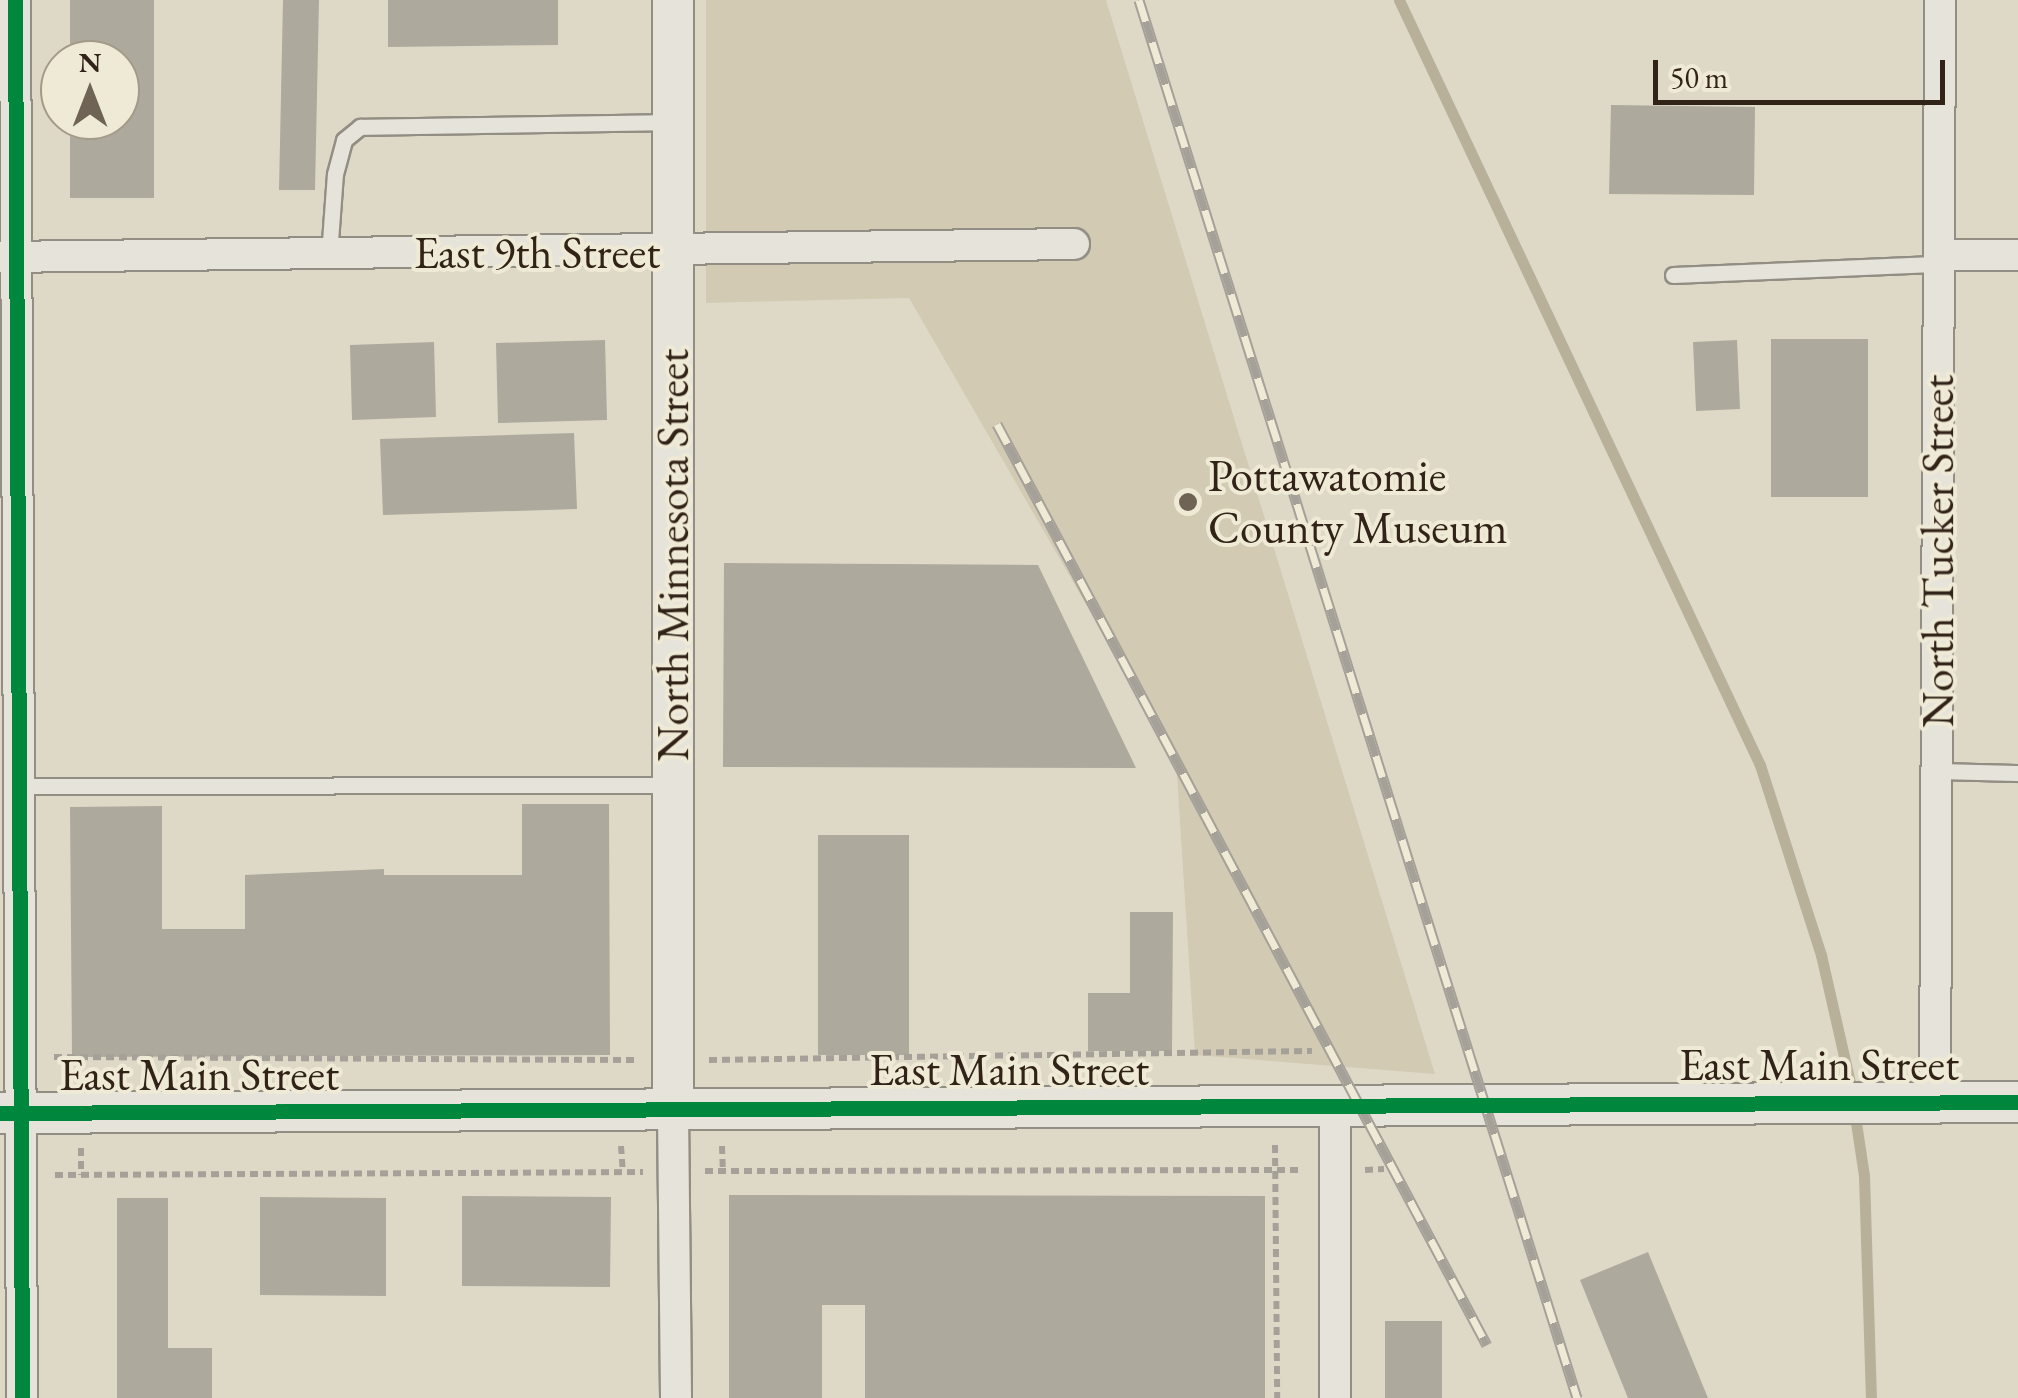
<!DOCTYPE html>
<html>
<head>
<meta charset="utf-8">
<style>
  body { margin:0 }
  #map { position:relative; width:2018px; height:1398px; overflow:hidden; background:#ded9c7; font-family:"EB Garamond",serif }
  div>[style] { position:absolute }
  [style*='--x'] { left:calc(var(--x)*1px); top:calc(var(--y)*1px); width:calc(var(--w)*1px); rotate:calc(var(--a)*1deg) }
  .green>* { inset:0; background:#d2cab3 }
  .stream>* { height:11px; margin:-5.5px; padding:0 5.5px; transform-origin:5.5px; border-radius:5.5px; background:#b9b09a }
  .building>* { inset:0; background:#ada99c }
  .path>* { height:6px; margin-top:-3px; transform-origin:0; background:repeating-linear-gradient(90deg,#a5a199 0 8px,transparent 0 13px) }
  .roads { filter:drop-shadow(2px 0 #938e83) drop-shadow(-2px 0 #938e83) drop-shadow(0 2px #938e83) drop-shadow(0 -2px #938e83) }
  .service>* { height:15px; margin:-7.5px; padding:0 7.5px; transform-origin:7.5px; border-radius:7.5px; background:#e6e3da }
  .minor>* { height:30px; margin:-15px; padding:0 15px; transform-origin:15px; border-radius:15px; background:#e6e3da }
  .tertiary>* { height:40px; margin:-20px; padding:0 20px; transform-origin:20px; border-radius:20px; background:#e6e3da }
  .rail>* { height:11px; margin-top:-5.5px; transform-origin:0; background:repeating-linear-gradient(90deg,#efead5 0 22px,#a5a199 0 44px); box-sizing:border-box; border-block:2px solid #a5a199 }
  .cycleway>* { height:15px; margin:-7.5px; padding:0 7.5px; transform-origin:7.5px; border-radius:7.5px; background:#00873e }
  .dots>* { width:28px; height:28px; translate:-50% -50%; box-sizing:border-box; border:5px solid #efead5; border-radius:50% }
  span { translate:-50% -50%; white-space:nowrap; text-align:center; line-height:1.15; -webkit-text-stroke:8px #efead5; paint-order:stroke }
  .street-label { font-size:45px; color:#322318 }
  .poi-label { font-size:45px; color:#322318 }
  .left { translate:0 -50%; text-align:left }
  .north { position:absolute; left:40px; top:40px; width:100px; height:100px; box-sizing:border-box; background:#efead5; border:2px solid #a39a89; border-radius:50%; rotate:0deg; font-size:28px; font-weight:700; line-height:40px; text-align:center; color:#322318 }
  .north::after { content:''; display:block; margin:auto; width:35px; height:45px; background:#6e6355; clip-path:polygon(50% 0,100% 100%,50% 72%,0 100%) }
  .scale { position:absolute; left:1653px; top:60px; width:292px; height:45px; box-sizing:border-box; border:5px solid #322318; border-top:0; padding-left:12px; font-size:30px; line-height:35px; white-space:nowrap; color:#322318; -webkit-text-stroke:8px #efead5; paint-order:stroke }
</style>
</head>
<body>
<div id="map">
  <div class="green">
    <i style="clip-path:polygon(706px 0,1106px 0,1435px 1074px,1195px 1055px,1176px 760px,909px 298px,706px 303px)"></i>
  </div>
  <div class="stream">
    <i style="--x:1399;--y:0;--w:846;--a:64.74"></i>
    <i style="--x:1760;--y:765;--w:200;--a:72.2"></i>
    <i style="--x:1821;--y:955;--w:131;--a:77.2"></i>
    <i style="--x:1850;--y:1083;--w:94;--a:81.4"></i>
    <i style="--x:1864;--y:1176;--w:222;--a:88.2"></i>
  </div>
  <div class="building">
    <i style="clip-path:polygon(70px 0,154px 0,154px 198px,70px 198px,70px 120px,120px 120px,120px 60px,70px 60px)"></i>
    <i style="clip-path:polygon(283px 0,319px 0,315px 190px,279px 190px)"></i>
    <i style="clip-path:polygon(388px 0,558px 0,558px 45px,388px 47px)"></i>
    <i style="clip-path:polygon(1611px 105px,1755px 107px,1754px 195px,1609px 194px)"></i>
    <i style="clip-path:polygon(1771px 339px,1868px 339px,1868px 497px,1771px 497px)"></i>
    <i style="clip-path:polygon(605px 340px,607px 420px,498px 423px,496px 343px)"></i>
    <i style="clip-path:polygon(1737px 340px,1740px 409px,1696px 411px,1693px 342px)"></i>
    <i style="clip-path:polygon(434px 342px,436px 417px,352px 420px,350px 345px)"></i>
    <i style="clip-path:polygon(574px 433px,577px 509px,383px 515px,380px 439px)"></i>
    <i style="clip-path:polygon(724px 563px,1038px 565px,1136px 768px,723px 767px)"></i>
    <i style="clip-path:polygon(522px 804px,609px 804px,610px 1055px,72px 1057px,70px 807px,162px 806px,162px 929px,245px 929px,245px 875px,384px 869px,384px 875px,522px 875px)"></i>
    <i style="clip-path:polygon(818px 835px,909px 835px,909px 1055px,818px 1055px)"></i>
    <i style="clip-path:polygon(1130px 912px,1173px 912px,1172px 1051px,1088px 1051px,1088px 993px,1130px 993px)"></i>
    <i style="clip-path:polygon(729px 1195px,1265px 1196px,1265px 1398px,865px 1398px,865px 1305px,822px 1305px,822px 1398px,729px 1398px)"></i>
    <i style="clip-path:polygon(462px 1196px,611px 1197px,610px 1287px,462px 1286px)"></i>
    <i style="clip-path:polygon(260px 1197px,386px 1198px,386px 1296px,260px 1295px)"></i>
    <i style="clip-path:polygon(117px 1198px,168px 1198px,168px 1348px,212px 1348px,212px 1398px,117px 1398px)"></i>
    <i style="clip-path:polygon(1648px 1252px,1708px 1398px,1628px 1398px,1580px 1280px)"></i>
    <i style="clip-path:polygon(1385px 1321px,1442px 1321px,1442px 1398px,1385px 1398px)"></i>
  </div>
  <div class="path">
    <i style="--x:54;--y:1057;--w:582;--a:0.3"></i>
    <i style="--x:709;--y:1060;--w:603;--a:-0.86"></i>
    <i style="--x:1275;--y:1145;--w:253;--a:89.5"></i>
    <i style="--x:621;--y:1146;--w:26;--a:86"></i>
    <i style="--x:722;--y:1146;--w:24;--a:88"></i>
    <i style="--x:81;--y:1148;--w:27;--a:90"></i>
    <i style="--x:1365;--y:1170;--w:19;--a:-3"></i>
    <i style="--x:705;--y:1171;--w:597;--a:-0.1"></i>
    <i style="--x:55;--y:1175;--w:588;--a:-0.29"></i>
  </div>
  <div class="roads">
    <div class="service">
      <i style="--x:329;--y:255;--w:81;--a:-85.8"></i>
      <i style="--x:335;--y:174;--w:35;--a:-75"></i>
      <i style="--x:344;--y:140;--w:21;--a:-39"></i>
      <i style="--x:360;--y:127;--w:309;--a:-0.9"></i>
      <i style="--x:1673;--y:275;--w:267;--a:-2.4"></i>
      <i style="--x:1937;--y:771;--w:81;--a:1.4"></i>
      <i style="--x:20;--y:786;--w:651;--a:-0.09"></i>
    </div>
    <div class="minor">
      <i style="--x:15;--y:0;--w:1398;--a:89.71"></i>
      <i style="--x:1940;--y:255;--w:78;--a:0"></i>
      <i style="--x:0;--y:257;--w:1074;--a:-0.69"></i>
      <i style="--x:1935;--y:1101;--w:1101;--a:-89.74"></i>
      <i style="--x:1335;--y:1106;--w:292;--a:90"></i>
      <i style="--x:673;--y:1110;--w:288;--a:89.4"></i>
    </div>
    <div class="tertiary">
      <i style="--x:673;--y:1110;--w:1110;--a:-90"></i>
      <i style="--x:0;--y:1113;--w:2018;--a:-0.31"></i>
    </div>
  </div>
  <div class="rail">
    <i style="--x:1139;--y:0;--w:1465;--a:72.6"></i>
    <i style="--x:997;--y:424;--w:1043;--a:61.99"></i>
  </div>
  <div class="cycleway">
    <i style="--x:15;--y:0;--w:1398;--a:89.71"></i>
    <i style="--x:0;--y:1113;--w:2018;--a:-0.31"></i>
  </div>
  <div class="dots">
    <i style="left:1188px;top:502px;background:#6e6355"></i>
  </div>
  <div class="street-label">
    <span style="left:537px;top:253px">East 9th Street</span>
    <span style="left:1938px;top:551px;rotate:-90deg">North Tucker Street</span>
    <span style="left:673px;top:555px;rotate:-90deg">North Minnesota Street</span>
    <span style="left:1819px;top:1065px">East Main Street</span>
    <span style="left:1009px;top:1070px">East Main Street</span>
    <span style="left:199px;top:1075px">East Main Street</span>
  </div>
  <div class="poi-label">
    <span class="left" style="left:1208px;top:502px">Pottawatomie<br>County Museum</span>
  </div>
  <div class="north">N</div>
  <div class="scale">50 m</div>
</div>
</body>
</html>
